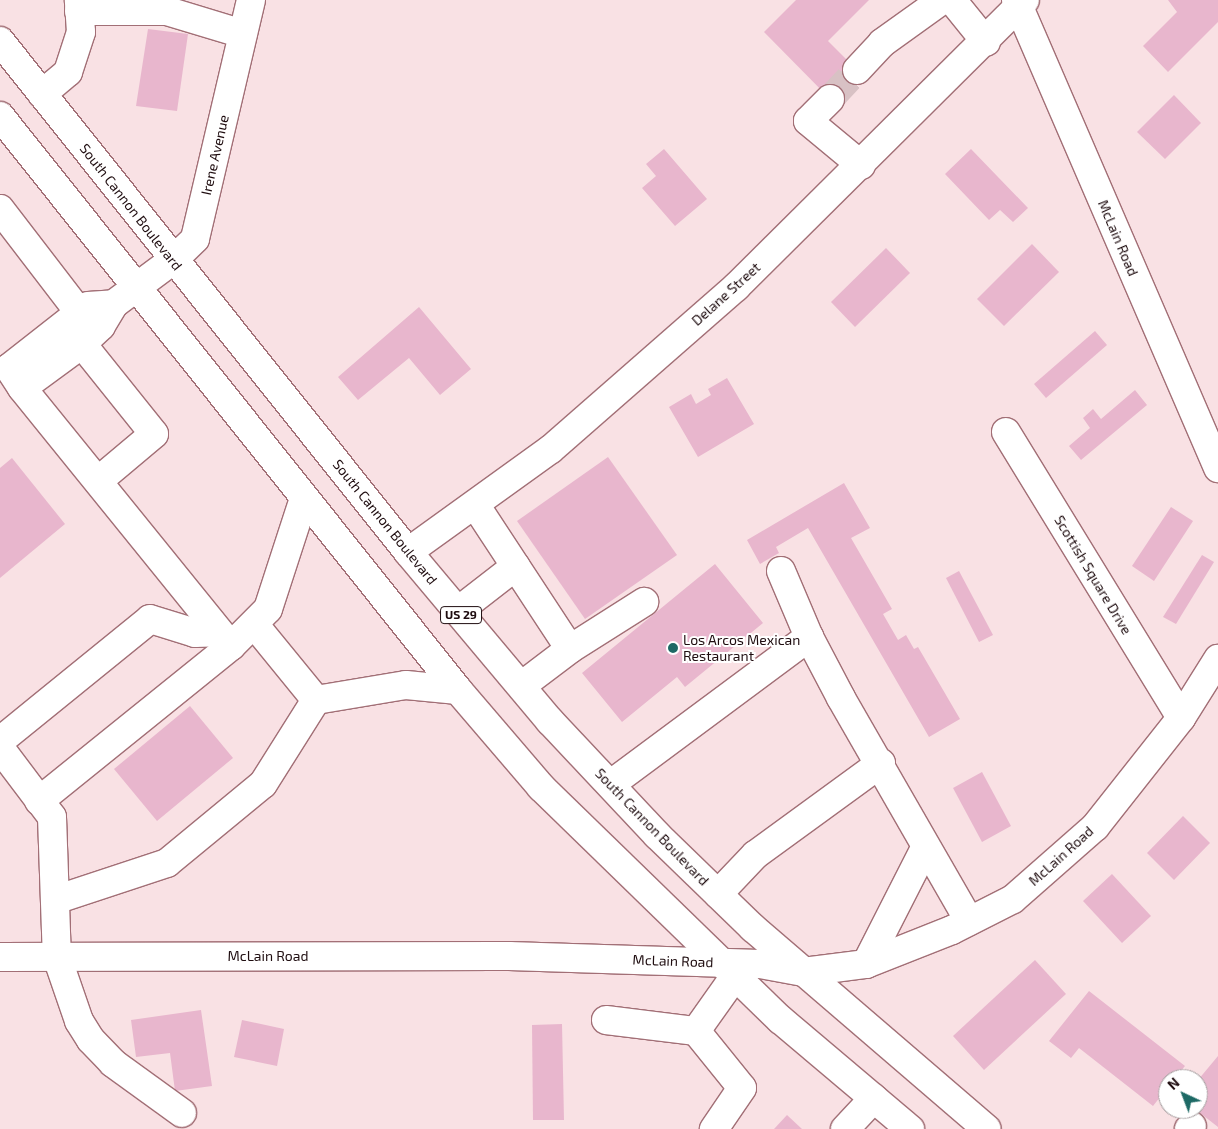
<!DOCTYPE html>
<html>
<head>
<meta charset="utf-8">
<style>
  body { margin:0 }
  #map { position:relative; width:1218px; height:1129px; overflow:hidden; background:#f9e1e4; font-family:"Exo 2",sans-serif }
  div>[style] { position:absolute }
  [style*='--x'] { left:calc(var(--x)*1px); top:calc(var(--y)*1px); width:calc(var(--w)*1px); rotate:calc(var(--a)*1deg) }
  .building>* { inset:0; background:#e8b6cd }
  .minor-tunnel>* { height:28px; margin-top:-14px; transform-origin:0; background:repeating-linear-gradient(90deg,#d8c1c4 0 28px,transparent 0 42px) }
  .roads { filter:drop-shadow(1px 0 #a26f76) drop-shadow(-1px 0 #a26f76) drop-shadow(0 1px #a26f76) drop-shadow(0 -1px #a26f76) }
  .minor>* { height:28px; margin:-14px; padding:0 14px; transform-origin:14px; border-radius:14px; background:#fff }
  .major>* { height:28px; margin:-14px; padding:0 14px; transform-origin:14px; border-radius:14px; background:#fff }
  .dots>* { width:14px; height:14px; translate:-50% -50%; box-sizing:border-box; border:2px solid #fff; border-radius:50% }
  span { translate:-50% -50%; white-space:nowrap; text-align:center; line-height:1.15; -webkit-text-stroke:4px #fff; paint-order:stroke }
  .shield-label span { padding:1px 4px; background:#fff; border:1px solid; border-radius:4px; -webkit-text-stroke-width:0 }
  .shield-label { font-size:12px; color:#1f0d10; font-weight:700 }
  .street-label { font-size:14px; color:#1f0d10 }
  .poi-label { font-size:14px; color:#1f0d10 }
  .left { translate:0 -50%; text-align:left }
  .north { position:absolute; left:1158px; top:1069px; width:50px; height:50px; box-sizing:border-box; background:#fff; border:1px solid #a59e9f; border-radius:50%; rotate:317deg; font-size:14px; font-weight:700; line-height:20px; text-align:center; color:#1f0d10 }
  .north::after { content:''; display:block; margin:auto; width:18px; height:22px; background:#1d6965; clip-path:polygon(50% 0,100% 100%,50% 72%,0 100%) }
</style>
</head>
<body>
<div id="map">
  <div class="building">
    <i style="clip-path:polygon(796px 0,869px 0,828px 41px,864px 77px,836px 105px,764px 32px)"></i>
    <i style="clip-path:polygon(1168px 0,1218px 0,1218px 22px,1168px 72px,1143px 46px,1177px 12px)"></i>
    <i style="clip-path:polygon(148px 29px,188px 34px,177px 111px,136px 106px)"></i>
    <i style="clip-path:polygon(1174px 95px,1201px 123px,1165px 159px,1137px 132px)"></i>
    <i style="clip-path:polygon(664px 149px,707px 199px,675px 226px,642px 188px,656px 176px,646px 164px)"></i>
    <i style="clip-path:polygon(971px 149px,1028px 208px,1013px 222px,1000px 210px,989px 220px,945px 174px)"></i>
    <i style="clip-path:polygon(1032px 244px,1059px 272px,1004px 326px,977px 299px)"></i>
    <i style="clip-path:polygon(886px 248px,910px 273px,855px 327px,831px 302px)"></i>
    <i style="clip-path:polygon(419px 307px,471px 369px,440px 395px,409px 358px,358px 400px,338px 377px)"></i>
    <i style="clip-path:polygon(1095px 331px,1107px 345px,1046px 398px,1034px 384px)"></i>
    <i style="clip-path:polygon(727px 378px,754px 424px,698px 457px,669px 407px,691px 394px,696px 404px,711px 395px,708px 389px)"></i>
    <i style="clip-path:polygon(1135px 390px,1147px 405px,1081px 460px,1069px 446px,1090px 428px,1083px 418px,1093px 409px,1101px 419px)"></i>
    <i style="clip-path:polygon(608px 457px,677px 555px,585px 619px,517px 521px)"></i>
    <i style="clip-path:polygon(12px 458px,65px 524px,0 578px,0 468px)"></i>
    <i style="clip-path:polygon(844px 483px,870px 528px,851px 538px,892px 609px,883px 614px,898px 640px,906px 635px,914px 649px,918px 647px,960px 719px,929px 737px,808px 528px,776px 547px,779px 553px,760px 564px,747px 540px)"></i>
    <i style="clip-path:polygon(1171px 507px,1193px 521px,1154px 581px,1132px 566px)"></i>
    <i style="clip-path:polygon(1202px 555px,1214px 562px,1176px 624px,1163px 617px)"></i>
    <i style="clip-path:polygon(715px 564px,763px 623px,685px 687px,677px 677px,622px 722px,582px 673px)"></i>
    <i style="clip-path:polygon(959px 571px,993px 635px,979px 642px,946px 578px)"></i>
    <i style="clip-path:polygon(190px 706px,233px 758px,157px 821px,114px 769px)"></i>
    <i style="clip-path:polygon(982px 772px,1011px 826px,982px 842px,953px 788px)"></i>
    <i style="clip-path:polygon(1183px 816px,1210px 843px,1174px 880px,1147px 853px)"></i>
    <i style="clip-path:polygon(1112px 874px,1151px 916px,1122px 943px,1083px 901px)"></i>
    <i style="clip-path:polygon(1035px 960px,1066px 994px,984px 1070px,953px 1036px)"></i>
    <i style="clip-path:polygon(1089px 991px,1185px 1066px,1174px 1079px,1168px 1079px,1168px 1087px,1153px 1106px,1079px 1048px,1071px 1058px,1049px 1041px)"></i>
    <i style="clip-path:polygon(201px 1010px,212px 1086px,175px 1091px,170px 1053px,136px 1057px,131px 1020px)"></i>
    <i style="clip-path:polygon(242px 1020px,284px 1029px,277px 1066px,234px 1057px)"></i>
    <i style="clip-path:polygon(562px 1024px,564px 1120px,533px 1120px,532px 1025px)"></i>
    <i style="clip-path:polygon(1218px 1056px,1218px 1127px,1195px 1109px,1198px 1109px,1198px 1080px)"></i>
    <i style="clip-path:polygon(787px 1115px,802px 1129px,774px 1129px)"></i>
  </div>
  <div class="minor-tunnel">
    <i style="--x:830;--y:99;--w:40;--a:-47"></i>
  </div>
  <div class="roads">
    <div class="minor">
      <i style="--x:251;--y:0;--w:245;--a:103.2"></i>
      <i style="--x:195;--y:239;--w:30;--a:136"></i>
      <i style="--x:173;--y:260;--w:74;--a:143.3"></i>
      <i style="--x:114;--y:304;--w:26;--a:121"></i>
      <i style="--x:101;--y:326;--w:26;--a:137"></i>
      <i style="--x:82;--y:344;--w:74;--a:143.7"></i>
      <i style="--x:22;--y:388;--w:332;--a:51"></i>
      <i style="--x:231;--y:646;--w:52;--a:-45"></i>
      <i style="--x:268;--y:609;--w:117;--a:-72"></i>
      <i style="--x:952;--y:0;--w:54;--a:51"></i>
      <i style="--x:1016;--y:0;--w:510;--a:66.65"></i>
      <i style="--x:79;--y:11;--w:88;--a:0"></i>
      <i style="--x:167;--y:11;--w:79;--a:16.8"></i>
      <i style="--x:857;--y:70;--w:37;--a:-47"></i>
      <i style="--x:882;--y:43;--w:74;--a:-35.6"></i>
      <i style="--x:42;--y:94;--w:34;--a:-40"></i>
      <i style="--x:68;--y:72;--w:42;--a:-72"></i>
      <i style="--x:81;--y:32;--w:32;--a:-94"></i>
      <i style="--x:830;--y:99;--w:31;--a:135"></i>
      <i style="--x:808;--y:121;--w:69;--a:39.7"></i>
      <i style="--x:0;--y:209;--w:130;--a:52.5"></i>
      <i style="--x:82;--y:344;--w:115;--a:51.3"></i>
      <i style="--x:154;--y:434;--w:73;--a:140"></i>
      <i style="--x:22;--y:388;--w:24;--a:-123"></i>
      <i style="--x:9;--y:368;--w:100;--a:-38.1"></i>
      <i style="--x:88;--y:306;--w:26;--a:-4"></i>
      <i style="--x:1006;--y:432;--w:335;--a:58.5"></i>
      <i style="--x:476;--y:506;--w:171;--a:56.7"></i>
      <i style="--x:570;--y:649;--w:61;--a:142.9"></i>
      <i style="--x:408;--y:552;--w:176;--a:-35.8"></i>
      <i style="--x:551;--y:449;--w:246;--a:-41.2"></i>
      <i style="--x:736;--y:287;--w:407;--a:-44.8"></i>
      <i style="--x:781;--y:571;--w:72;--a:67"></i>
      <i style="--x:809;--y:637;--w:69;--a:62.3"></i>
      <i style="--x:841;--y:698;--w:257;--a:60.1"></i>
      <i style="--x:458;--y:611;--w:73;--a:-37.8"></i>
      <i style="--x:254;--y:624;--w:98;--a:50.8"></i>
      <i style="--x:316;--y:700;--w:91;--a:-9.5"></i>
      <i style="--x:406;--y:685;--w:52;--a:5.5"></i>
      <i style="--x:570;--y:649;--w:88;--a:-32.4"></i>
      <i style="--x:0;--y:741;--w:193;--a:-39.1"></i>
      <i style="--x:150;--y:619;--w:47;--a:17.3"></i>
      <i style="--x:195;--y:633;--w:23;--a:-2"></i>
      <i style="--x:0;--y:748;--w:86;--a:53"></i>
      <i style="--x:52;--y:817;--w:140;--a:88"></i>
      <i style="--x:57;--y:957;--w:68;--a:71"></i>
      <i style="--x:79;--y:1021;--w:22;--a:58"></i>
      <i style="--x:91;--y:1040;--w:32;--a:46"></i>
      <i style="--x:113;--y:1063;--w:85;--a:35.9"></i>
      <i style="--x:611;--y:784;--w:247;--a:-36.6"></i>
      <i style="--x:39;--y:801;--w:247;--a:-38.9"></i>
      <i style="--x:718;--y:894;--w:54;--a:-46.5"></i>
      <i style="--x:755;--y:855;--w:156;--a:-36.1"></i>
      <i style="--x:55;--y:900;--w:118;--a:-18.3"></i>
      <i style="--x:167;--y:863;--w:124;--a:-39.5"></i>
      <i style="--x:263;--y:784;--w:99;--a:-57.8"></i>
      <i style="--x:0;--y:957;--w:509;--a:-0.11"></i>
      <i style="--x:509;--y:956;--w:251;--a:1.8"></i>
      <i style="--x:760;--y:964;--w:44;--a:10.5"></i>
      <i style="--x:803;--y:972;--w:64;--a:-7.2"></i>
      <i style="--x:866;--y:964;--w:92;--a:-21.6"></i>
      <i style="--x:952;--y:930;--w:68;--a:-26.9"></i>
      <i style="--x:1013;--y:899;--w:109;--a:-41.3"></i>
      <i style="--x:1095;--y:827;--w:139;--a:-51.7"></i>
      <i style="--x:1181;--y:718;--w:70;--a:-57.9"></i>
      <i style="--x:866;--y:964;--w:130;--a:-63"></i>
      <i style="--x:606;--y:1020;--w:91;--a:7"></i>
      <i style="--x:696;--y:1031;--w:73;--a:51.1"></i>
      <i style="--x:742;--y:1088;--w:50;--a:124.3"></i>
      <i style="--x:696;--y:1031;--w:67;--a:-54.7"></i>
      <i style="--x:845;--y:1129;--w:42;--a:-46.9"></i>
      <i style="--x:1189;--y:1129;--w:4;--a:-45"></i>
    </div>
    <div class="major">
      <i style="--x:0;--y:41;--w:654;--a:51.39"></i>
      <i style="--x:408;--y:552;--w:221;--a:50"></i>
      <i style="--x:550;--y:721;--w:156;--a:46.8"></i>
      <i style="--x:657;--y:835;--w:134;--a:44.1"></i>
      <i style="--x:753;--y:928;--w:308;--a:40.7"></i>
      <i style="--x:0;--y:116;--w:734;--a:51.41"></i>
      <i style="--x:458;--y:690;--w:128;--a:49.4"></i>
      <i style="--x:541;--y:787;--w:334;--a:44.2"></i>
      <i style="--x:781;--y:1020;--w:169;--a:40.2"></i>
    </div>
  </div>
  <div class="dots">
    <i style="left:673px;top:648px;background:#1d6965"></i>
  </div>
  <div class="shield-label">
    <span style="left:461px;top:615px">US 29</span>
  </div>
  <div class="street-label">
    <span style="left:215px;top:155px;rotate:-77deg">Irene Avenue</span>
    <span style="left:131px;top:207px;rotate:52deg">South Cannon Boulevard</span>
    <span style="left:1118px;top:238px;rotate:67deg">McLain Road</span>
    <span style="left:726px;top:294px;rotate:-42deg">Delane Street</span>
    <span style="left:385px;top:522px;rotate:51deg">South Cannon Boulevard</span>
    <span style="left:1093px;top:575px;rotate:59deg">Scottish Square Drive</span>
    <span style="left:652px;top:827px;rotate:46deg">South Cannon Boulevard</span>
    <span style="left:1061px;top:856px;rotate:-42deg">McLain Road</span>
    <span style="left:268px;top:956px">McLain Road</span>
    <span style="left:673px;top:961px;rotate:2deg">McLain Road</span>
  </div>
  <div class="poi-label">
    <span class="left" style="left:683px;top:648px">Los Arcos Mexican<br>Restaurant</span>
  </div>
  <div class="north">N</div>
</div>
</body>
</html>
